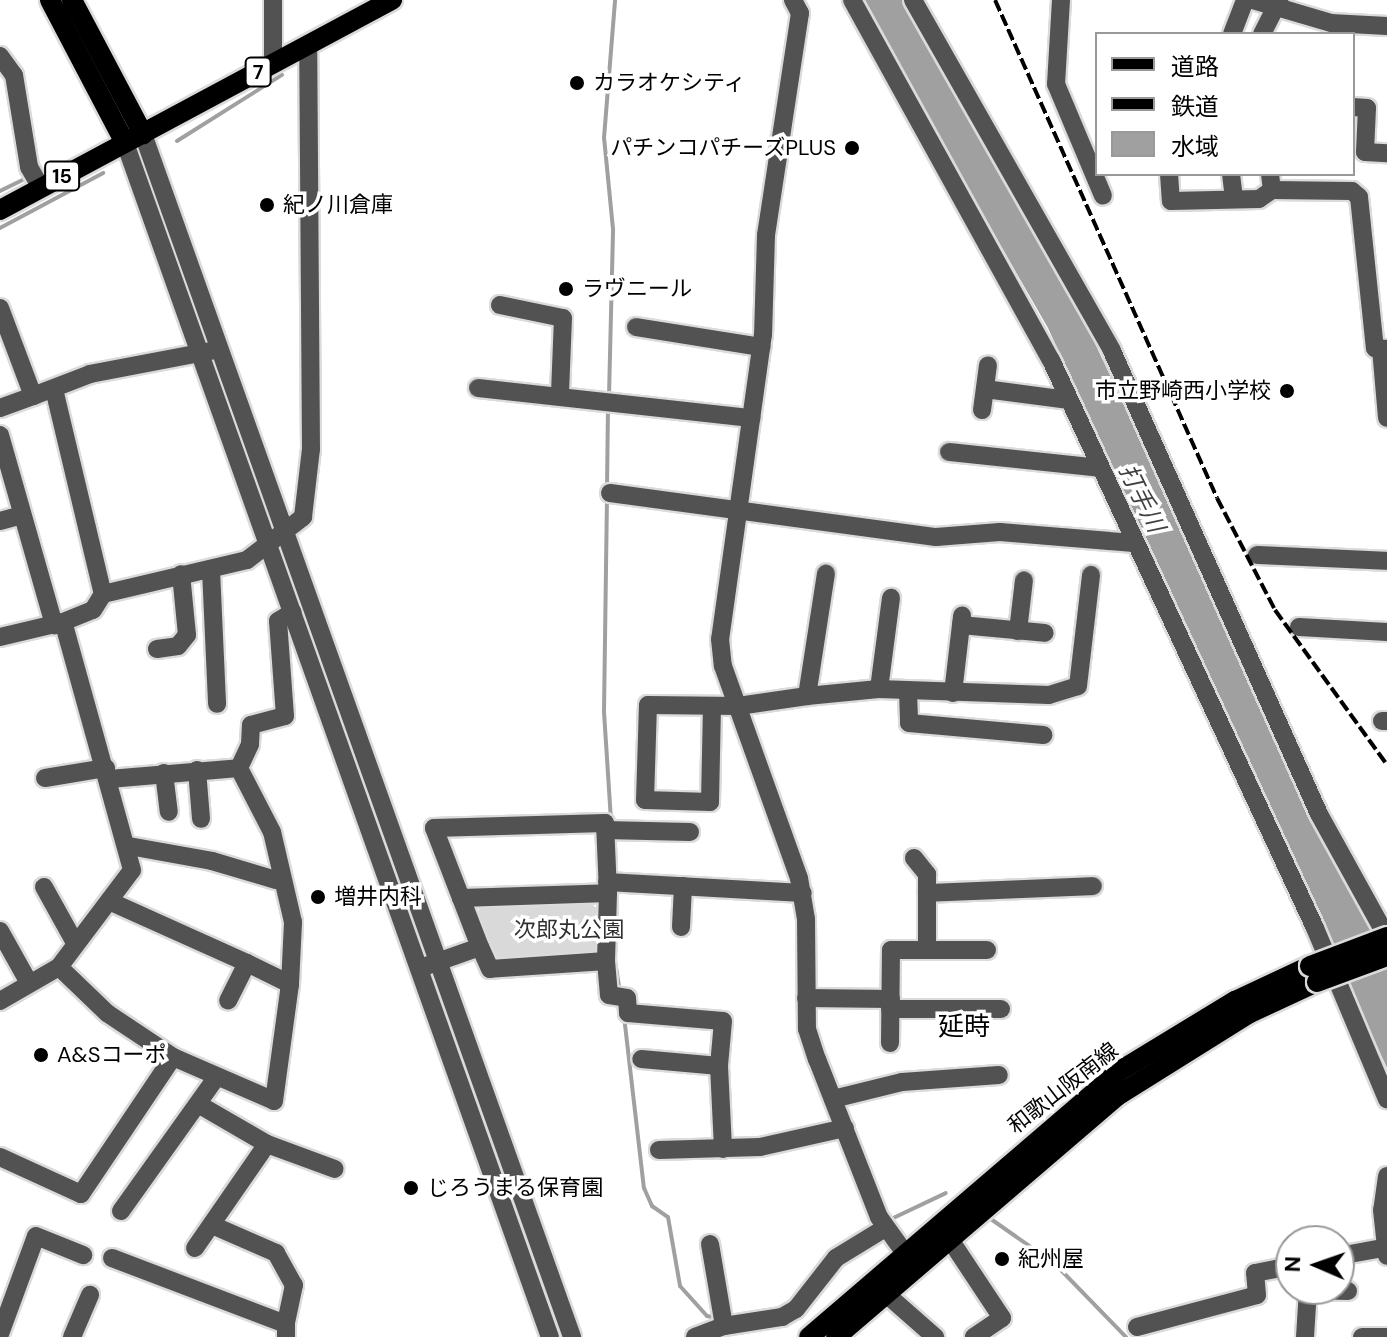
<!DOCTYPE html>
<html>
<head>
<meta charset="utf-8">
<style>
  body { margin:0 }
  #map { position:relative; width:1387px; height:1337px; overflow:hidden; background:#fff; font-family:"DM Sans","Noto Sans JP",sans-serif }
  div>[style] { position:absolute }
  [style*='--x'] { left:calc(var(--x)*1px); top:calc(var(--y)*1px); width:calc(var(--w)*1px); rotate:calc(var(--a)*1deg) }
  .green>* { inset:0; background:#d9d9d9 }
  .water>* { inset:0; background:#a0a0a0 }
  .stream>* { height:4px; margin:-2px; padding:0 2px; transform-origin:2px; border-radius:2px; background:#a0a0a0 }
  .roads { filter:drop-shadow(2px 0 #dbdbdb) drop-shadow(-2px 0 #dbdbdb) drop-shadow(0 2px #dbdbdb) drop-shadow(0 -2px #dbdbdb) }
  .minor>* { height:18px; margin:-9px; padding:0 9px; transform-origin:9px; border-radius:9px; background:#525252 }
  .major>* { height:20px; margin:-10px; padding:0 10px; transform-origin:10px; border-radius:10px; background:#000 }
  .rail>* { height:4px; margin-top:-2px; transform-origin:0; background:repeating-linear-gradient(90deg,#000 0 12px,transparent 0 16px) }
  .bridges { filter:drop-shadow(2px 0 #dbdbdb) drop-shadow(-2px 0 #dbdbdb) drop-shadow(0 2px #dbdbdb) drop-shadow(0 -2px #dbdbdb) }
  .major-bridge>* { height:20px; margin:-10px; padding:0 10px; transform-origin:10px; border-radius:10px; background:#000 }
  .dots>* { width:22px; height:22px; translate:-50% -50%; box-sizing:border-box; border:4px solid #fff; border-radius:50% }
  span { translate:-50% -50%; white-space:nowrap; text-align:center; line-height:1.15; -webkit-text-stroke:7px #fff; paint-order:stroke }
  .shield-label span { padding:2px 6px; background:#fff; border:2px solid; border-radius:6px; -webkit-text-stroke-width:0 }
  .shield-label { font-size:20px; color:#000; font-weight:700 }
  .poi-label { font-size:22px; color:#000 }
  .left { translate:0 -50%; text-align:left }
  .right { translate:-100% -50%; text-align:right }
  .park-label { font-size:22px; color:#303030 }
  .street-label { font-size:22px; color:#000 }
  .water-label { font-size:24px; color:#414141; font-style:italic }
  .quarter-label { font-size:26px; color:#000 }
  .legend { position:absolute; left:1095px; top:32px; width:260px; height:144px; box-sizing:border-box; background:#fff; border:2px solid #999; margin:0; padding:10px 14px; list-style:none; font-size:24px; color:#000 }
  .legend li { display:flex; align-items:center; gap:16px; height:40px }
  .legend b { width:40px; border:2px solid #999 }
  .north { position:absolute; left:1275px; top:1225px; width:80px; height:80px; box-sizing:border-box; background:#fff; border:2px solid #999; border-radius:50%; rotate:272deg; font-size:22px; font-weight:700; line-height:32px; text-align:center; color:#000 }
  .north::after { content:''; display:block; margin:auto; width:28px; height:36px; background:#000; clip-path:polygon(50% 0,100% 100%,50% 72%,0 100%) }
</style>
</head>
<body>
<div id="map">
  <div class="green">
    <i style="clip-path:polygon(588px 901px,599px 910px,598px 950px,591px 958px,497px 961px,491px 957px,476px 917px,480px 907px)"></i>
  </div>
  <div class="water">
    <i style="clip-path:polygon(860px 0,905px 0,1084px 320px,1387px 965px,1387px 1068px,1048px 328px)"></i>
  </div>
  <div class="stream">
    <i style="--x:177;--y:141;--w:124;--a:-32.2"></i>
    <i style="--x:0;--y:191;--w:28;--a:-26"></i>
    <i style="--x:0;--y:228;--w:117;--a:-28.1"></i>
    <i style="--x:609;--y:396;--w:167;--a:-88.6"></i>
    <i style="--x:613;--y:229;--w:91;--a:-95.6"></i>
    <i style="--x:604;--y:138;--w:138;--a:-85.4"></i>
    <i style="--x:607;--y:488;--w:79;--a:-89.3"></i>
    <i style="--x:607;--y:497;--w:215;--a:90.8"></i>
    <i style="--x:604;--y:712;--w:108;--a:86.3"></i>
    <i style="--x:615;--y:961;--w:31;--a:81"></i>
    <i style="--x:624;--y:1016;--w:173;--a:83.4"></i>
    <i style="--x:644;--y:1188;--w:20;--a:66"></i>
    <i style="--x:652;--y:1206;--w:19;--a:35"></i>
    <i style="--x:668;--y:1217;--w:70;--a:80.1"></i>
    <i style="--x:680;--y:1286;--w:40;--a:48"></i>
    <i style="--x:707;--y:1316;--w:11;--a:10"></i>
    <i style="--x:988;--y:1217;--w:82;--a:35"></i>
    <i style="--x:1055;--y:1264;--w:102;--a:45.8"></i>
    <i style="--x:887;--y:1221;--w:65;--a:-25.4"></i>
  </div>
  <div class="roads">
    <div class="minor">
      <i style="--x:273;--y:0;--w:63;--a:90"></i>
      <i style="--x:793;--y:0;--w:15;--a:62"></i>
      <i style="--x:800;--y:13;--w:225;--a:98.7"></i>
      <i style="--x:766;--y:235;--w:99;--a:91.7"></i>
      <i style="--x:763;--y:334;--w:308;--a:98"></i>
      <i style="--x:720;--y:639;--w:27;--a:84"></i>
      <i style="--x:723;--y:666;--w:225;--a:70.3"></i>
      <i style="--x:799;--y:878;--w:42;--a:80.3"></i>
      <i style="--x:806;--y:919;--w:110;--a:89.5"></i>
      <i style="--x:807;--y:1029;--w:32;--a:72"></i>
      <i style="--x:817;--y:1059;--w:170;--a:68.6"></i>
      <i style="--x:879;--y:1217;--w:60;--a:54.5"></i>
      <i style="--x:852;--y:0;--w:411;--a:61.1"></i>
      <i style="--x:1051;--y:360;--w:626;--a:65.07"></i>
      <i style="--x:1315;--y:928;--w:186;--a:67.2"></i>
      <i style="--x:913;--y:0;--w:403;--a:60.4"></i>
      <i style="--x:1112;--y:351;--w:507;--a:65.91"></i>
      <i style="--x:1319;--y:814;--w:141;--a:61.1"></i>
      <i style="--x:1061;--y:0;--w:84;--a:93.4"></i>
      <i style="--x:1056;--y:84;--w:121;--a:67.2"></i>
      <i style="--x:1253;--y:0;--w:81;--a:16.4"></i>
      <i style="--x:1331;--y:23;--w:56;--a:3.1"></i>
      <i style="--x:1232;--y:34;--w:36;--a:-69"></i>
      <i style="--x:1262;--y:34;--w:38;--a:-63"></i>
      <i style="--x:0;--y:56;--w:24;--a:54"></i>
      <i style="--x:14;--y:75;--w:93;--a:80.7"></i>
      <i style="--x:29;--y:167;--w:24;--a:60"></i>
      <i style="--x:1353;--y:107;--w:14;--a:4"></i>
      <i style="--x:1367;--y:108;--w:44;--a:92.6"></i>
      <i style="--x:1365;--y:152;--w:22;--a:3"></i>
      <i style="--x:143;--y:134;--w:1277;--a:70.37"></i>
      <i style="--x:125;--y:143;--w:1267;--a:70.41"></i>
      <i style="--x:1169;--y:174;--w:27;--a:86"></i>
      <i style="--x:1171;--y:201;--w:88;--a:-1.3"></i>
      <i style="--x:1259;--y:199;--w:16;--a:-35"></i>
      <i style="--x:1231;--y:174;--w:25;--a:83"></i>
      <i style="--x:1270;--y:174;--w:16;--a:83"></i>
      <i style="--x:1272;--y:190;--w:80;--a:0.7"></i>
      <i style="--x:1352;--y:191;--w:9;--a:41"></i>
      <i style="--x:1359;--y:197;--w:152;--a:84"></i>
      <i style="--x:1375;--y:348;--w:12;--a:5"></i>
      <i style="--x:500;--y:305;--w:64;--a:11.7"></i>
      <i style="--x:563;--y:318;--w:76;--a:92.3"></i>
      <i style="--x:0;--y:308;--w:94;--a:69.4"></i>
      <i style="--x:33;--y:396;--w:35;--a:160"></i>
      <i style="--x:636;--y:327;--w:127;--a:9.1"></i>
      <i style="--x:1381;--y:349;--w:69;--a:85"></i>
      <i style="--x:478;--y:388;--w:275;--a:6.3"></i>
      <i style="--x:54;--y:389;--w:211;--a:76.6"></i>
      <i style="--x:985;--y:389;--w:85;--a:7.5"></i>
      <i style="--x:33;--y:396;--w:61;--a:-21.1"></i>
      <i style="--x:90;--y:374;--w:123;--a:-10.8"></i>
      <i style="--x:982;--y:410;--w:45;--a:-82.4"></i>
      <i style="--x:0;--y:435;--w:198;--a:74.1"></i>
      <i style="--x:949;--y:452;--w:152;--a:6"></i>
      <i style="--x:610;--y:493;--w:329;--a:7.7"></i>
      <i style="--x:936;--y:537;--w:64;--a:-4.5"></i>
      <i style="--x:1000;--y:532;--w:134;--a:4.7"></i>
      <i style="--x:0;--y:521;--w:23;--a:-15"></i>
      <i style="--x:1257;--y:555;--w:130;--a:2.6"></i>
      <i style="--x:211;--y:570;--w:134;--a:87.4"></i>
      <i style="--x:961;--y:625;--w:84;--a:5.4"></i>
      <i style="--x:1299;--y:627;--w:88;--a:3.3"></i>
      <i style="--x:1018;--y:631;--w:51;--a:-83.3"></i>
      <i style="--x:0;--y:637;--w:65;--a:-13.4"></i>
      <i style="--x:63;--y:622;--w:32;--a:-22"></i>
      <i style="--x:93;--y:610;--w:19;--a:-58"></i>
      <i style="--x:103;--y:594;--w:148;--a:-13.3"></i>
      <i style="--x:247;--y:560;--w:71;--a:-37.5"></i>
      <i style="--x:303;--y:517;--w:68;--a:-83.3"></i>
      <i style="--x:311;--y:449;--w:405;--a:-90.4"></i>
      <i style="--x:157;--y:649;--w:21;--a:-8"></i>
      <i style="--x:178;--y:646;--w:14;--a:-51"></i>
      <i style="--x:187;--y:635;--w:61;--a:-95.6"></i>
      <i style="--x:879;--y:689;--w:170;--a:2"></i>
      <i style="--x:1049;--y:695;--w:30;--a:-17"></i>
      <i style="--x:1078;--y:686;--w:112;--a:-83.3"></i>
      <i style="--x:908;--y:691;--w:32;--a:88"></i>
      <i style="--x:909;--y:723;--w:135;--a:5.1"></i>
      <i style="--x:953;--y:693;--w:78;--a:-83.3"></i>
      <i style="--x:807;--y:696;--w:72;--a:-5.6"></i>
      <i style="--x:879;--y:689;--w:92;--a:-82.5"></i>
      <i style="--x:712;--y:706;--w:96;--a:91.2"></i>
      <i style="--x:710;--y:802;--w:65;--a:-178.2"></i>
      <i style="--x:645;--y:800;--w:95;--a:-88.2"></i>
      <i style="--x:648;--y:705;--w:90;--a:0.6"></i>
      <i style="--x:738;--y:706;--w:70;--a:-8.2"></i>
      <i style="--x:807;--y:696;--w:124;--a:-81.2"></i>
      <i style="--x:1382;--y:721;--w:5;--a:0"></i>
      <i style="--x:197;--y:770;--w:49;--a:85.3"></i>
      <i style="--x:164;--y:773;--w:39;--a:83"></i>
      <i style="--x:45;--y:778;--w:62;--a:-9.3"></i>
      <i style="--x:109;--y:779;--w:130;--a:-4.8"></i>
      <i style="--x:605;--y:830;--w:85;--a:1.3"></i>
      <i style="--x:129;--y:846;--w:84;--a:10.2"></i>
      <i style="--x:212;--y:861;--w:67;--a:16.5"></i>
      <i style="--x:914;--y:858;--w:21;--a:51"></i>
      <i style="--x:927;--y:874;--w:76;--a:90"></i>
      <i style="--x:607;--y:882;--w:196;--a:3.2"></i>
      <i style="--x:44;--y:887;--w:64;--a:61"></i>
      <i style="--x:927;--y:893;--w:166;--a:-2.4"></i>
      <i style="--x:461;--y:898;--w:147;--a:-1.9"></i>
      <i style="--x:608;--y:893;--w:68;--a:91.7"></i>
      <i style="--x:606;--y:961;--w:116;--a:176.1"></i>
      <i style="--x:490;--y:969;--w:24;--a:-114"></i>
      <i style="--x:480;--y:947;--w:53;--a:-111.2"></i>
      <i style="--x:461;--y:898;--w:75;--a:-111.1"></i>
      <i style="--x:434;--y:828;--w:171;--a:-1.7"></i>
      <i style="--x:605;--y:823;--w:70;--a:87.5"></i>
      <i style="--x:109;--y:901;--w:151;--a:24.2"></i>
      <i style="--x:247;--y:963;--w:42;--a:116.6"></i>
      <i style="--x:681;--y:927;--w:41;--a:-87.2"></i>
      <i style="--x:0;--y:931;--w:57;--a:60.8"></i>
      <i style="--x:606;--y:961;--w:34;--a:85"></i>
      <i style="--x:609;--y:995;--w:18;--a:9"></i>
      <i style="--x:627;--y:998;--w:15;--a:86"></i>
      <i style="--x:628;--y:1013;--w:95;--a:4.8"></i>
      <i style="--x:723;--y:1021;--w:45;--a:95.1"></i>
      <i style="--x:719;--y:1066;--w:78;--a:-174.9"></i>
      <i style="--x:247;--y:963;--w:48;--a:26"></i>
      <i style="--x:290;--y:984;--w:62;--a:-87.2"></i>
      <i style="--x:293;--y:922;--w:92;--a:-103.1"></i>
      <i style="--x:272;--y:832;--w:72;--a:-117.3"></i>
      <i style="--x:239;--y:768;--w:26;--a:-65"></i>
      <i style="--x:250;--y:744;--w:19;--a:-87"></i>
      <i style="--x:251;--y:725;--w:35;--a:-15"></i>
      <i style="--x:285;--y:716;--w:95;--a:-94.2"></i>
      <i style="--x:278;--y:621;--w:17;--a:-31"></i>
      <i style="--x:426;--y:966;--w:57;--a:-19.4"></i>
      <i style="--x:806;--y:998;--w:85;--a:0.7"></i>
      <i style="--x:0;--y:1001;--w:68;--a:-30"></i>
      <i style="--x:59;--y:967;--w:121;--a:-53"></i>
      <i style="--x:132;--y:870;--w:257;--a:-105.5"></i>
      <i style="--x:890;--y:1009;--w:111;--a:0"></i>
      <i style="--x:890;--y:1043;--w:93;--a:-89.4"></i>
      <i style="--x:891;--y:950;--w:96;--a:0"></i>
      <i style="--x:173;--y:1057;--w:110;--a:23.5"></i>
      <i style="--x:274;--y:1101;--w:118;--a:-82.2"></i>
      <i style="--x:719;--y:1066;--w:83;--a:87.2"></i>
      <i style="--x:833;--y:1099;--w:71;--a:-13.8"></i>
      <i style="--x:902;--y:1082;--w:97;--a:-4.1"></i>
      <i style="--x:198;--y:1104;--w:80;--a:30.1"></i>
      <i style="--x:267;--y:1144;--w:72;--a:20.2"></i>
      <i style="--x:659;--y:1150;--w:101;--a:-1.7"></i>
      <i style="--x:760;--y:1147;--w:87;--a:-12.6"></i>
      <i style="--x:0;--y:1157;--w:89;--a:24.6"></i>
      <i style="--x:81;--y:1194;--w:165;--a:-56.1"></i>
      <i style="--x:173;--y:1057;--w:79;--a:-146.3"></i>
      <i style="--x:107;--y:1013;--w:66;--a:-136.2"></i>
      <i style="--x:1387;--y:1176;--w:34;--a:98"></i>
      <i style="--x:1382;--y:1210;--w:46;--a:83.8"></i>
      <i style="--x:121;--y:1211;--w:162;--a:-54.5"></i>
      <i style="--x:212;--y:1225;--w:70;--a:23.6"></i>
      <i style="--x:276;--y:1253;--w:37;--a:61"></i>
      <i style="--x:294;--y:1285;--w:40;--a:102"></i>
      <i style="--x:949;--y:1238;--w:96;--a:56.5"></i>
      <i style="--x:1002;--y:1318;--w:34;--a:146"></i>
      <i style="--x:710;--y:1244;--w:83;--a:80.3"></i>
      <i style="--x:724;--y:1326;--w:59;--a:-8.8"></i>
      <i style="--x:782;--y:1317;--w:16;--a:-30"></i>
      <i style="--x:796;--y:1309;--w:65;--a:-51.9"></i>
      <i style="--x:836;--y:1258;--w:57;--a:-31.5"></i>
      <i style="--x:195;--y:1248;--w:126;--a:-55.3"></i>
      <i style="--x:1339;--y:1256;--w:45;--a:-10.3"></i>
      <i style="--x:112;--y:1258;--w:186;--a:20.8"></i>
      <i style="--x:286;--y:1324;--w:13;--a:90"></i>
      <i style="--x:1308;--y:1290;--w:40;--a:1.4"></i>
      <i style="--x:885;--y:1293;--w:67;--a:41.3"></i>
      <i style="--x:1137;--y:1327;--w:124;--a:-14.9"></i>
      <i style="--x:1257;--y:1295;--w:22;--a:-95"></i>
      <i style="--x:1255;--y:1273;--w:37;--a:-11"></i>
      <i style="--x:0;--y:1334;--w:104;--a:-69.8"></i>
      <i style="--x:36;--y:1236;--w:51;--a:22"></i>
      <i style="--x:72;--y:1337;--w:46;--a:-66.8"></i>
      <i style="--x:695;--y:1337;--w:31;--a:-21"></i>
      <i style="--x:1305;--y:1337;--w:48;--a:-86.4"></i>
      <i style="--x:1362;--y:1337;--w:25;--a:0"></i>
    </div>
    <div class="major">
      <i style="--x:50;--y:0;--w:161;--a:62.3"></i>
      <i style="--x:72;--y:0;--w:152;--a:62.1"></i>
      <i style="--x:0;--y:210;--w:445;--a:-28.2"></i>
      <i style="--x:809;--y:1337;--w:407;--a:-40.6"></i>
      <i style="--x:1118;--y:1072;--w:137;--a:-31.3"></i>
      <i style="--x:1235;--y:1001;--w:83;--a:-25"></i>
      <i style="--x:836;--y:1337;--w:370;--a:-40.6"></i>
      <i style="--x:1117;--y:1096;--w:155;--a:-32"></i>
      <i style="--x:1248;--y:1014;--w:76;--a:-24.9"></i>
    </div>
  </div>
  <div class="rail">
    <i style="--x:995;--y:0;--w:545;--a:65.97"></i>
    <i style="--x:1217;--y:498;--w:126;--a:62.6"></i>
    <i style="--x:1275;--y:610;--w:191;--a:54.1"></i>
  </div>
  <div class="bridges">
    <div class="major-bridge">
      <i style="--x:1310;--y:966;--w:82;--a:-20.6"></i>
      <i style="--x:1317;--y:982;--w:75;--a:-20.4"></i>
    </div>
  </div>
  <div class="dots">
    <i style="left:577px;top:83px;background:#000"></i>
    <i style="left:852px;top:148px;background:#000"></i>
    <i style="left:267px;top:205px;background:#000"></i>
    <i style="left:566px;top:289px;background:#000"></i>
    <i style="left:1287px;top:391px;background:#000"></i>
    <i style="left:318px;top:897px;background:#000"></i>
    <i style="left:41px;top:1055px;background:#000"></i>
    <i style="left:411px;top:1188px;background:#000"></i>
    <i style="left:1002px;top:1259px;background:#000"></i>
  </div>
  <div class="shield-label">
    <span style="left:258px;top:72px">7</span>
    <span style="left:62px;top:176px">15</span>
  </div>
  <div class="poi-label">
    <span class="left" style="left:593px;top:83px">カラオケシティ</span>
    <span class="right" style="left:836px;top:148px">パチンコパチーズPLUS</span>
    <span class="left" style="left:283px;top:205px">紀ノ川倉庫</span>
    <span class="left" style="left:582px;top:289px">ラヴニール</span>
    <span class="right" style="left:1271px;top:391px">市立野崎西小学校</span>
    <span class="left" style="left:334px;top:897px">増井内科</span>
    <span class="left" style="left:57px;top:1055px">A&amp;Sコーポ</span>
    <span class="left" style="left:427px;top:1188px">じろうまる保育園</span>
    <span class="left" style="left:1018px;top:1259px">紀州屋</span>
  </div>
  <div class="park-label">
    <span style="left:569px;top:930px">次郎丸公園</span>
  </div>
  <div class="street-label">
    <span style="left:1063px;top:1088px;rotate:-38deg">和歌山阪南線</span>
  </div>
  <div class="water-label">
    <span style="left:1142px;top:498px;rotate:64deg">打手川</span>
  </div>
  <div class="quarter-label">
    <span style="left:964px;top:1027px">延時</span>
  </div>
  <ul class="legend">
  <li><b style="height:10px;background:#000"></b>道路</li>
  <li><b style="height:10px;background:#000"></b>鉄道</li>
  <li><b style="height:22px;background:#a0a0a0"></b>水域</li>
  </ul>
  <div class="north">N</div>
</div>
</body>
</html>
